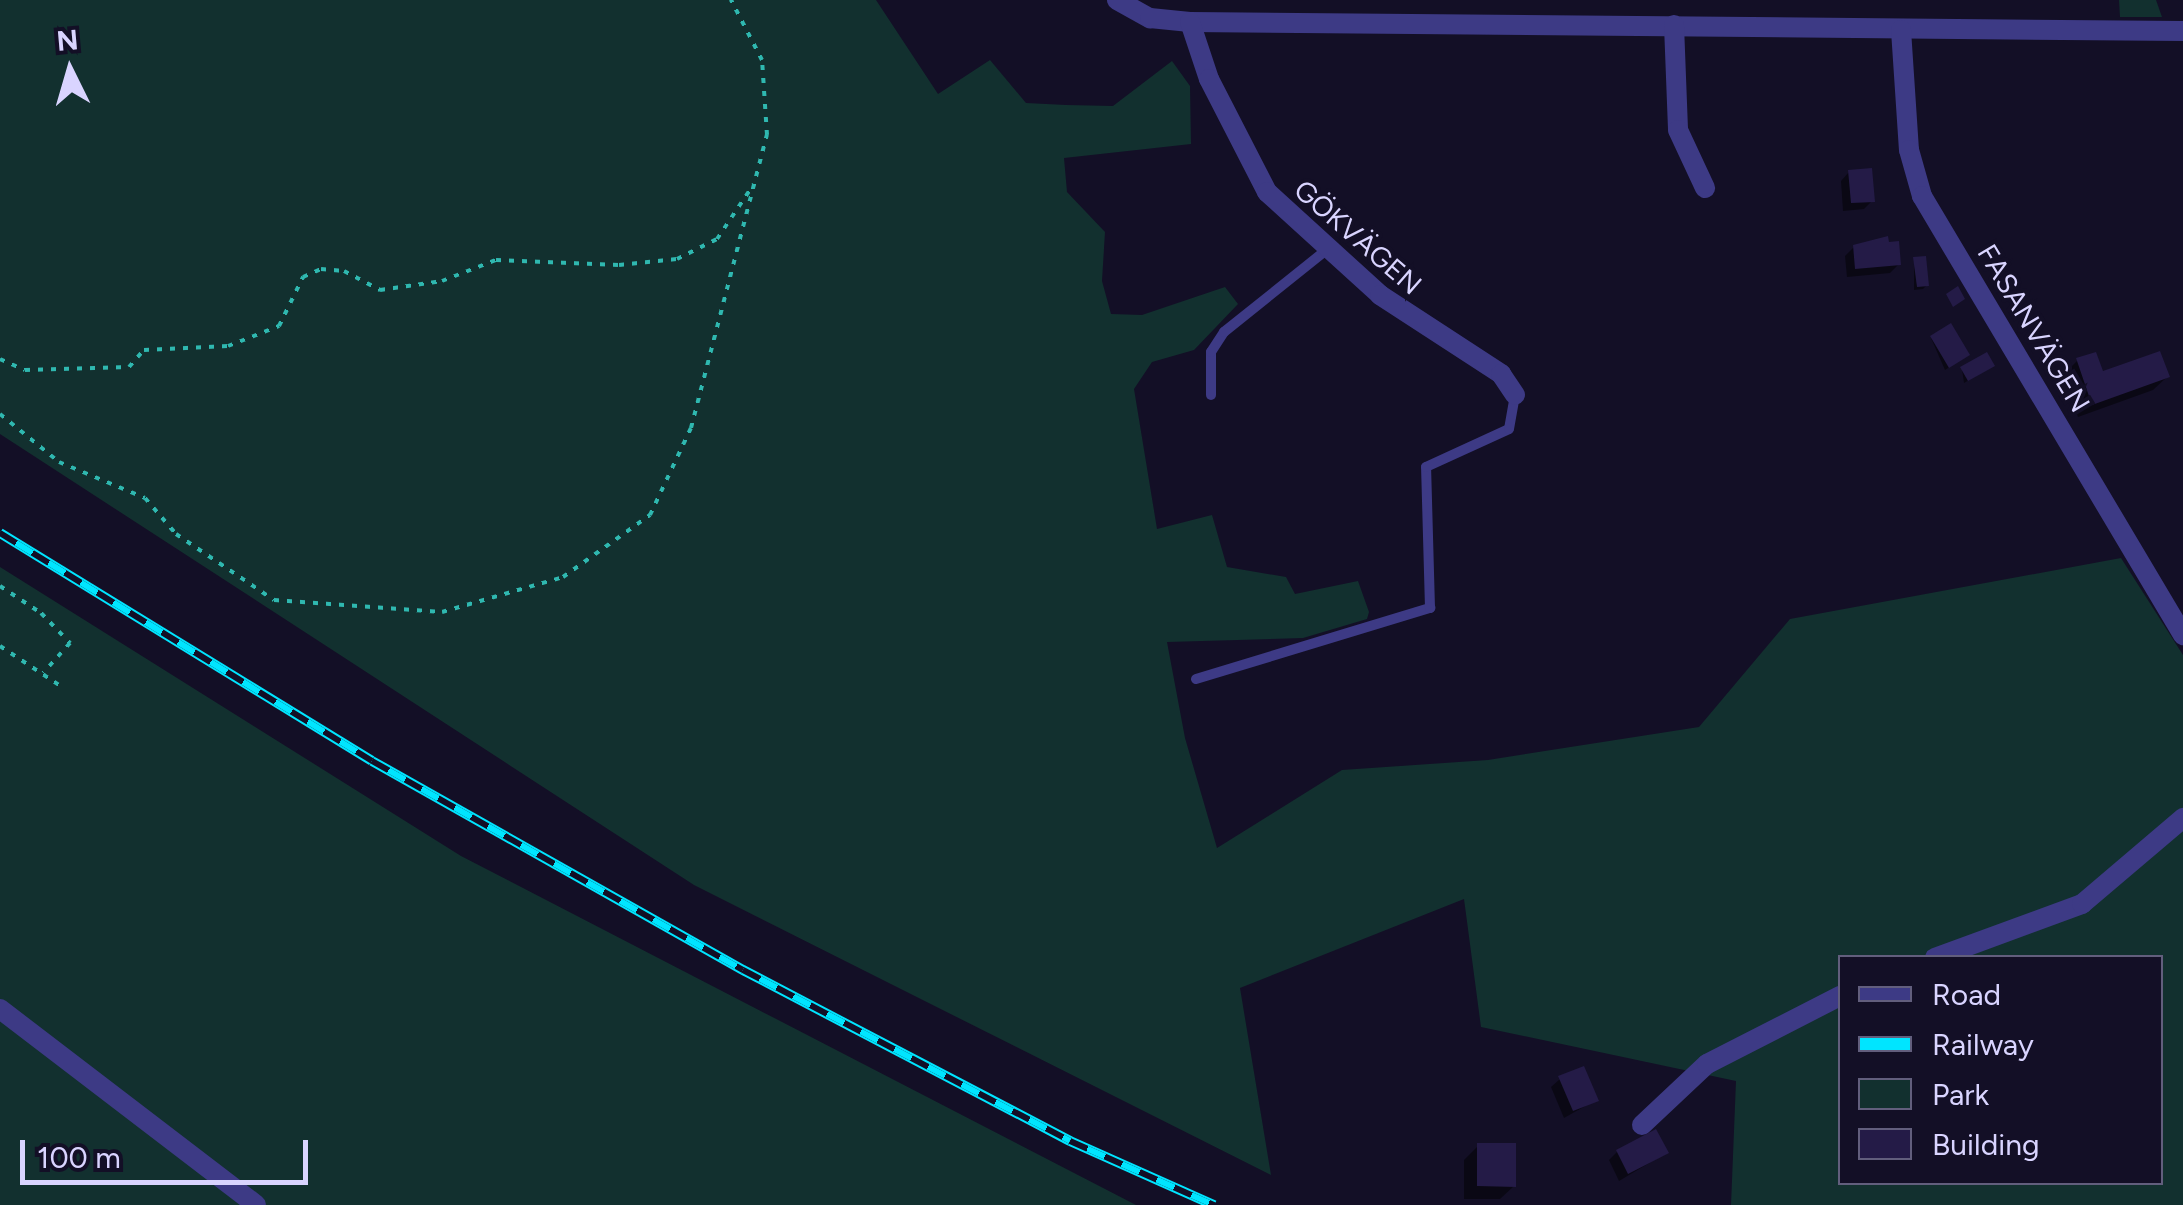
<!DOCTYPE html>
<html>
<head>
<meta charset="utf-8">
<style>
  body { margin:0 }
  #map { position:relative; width:2183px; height:1205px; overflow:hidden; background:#130f26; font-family:Figtree,sans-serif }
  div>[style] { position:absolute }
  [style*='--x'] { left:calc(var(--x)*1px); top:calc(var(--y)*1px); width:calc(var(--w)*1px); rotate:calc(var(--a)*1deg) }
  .green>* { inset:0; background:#12302f }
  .shadow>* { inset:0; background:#0007 }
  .building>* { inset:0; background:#241b47 }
  .path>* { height:4px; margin-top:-2px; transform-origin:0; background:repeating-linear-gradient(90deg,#2fb8b0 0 5px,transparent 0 13px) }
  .service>* { height:10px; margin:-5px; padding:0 5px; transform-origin:5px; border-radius:5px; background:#3d3a85 }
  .minor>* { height:20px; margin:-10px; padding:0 10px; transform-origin:10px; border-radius:10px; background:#3d3a85 }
  .rail>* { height:10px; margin-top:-5px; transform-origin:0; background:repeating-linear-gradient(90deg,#130f26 0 19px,#00e5ff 0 38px); box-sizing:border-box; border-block:2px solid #00e5ff }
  span { translate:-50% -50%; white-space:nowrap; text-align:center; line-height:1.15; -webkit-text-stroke:8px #130f26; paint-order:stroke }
  .street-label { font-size:28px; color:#d9d4ff }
  .legend { position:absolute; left:1838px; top:955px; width:325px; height:230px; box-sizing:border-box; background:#130f26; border:2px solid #625e7d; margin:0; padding:12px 18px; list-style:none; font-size:30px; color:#d9d4ff }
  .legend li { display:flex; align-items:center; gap:20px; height:50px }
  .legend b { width:50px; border:2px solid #625e7d }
  .north { position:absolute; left:20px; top:20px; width:100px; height:100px; -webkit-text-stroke:8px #130f26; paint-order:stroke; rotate:355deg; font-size:28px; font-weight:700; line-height:40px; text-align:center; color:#d9d4ff }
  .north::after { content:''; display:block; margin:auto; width:35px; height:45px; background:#d9d4ff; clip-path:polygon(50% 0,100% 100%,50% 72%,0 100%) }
  .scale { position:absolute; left:20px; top:1140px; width:288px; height:45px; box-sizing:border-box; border:5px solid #d9d4ff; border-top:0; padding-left:12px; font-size:30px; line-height:35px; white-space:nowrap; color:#d9d4ff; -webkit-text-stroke:8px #130f26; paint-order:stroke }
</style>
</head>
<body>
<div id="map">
  <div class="green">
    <i style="clip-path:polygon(evenodd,0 0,876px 0,938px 94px,990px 60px,1026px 103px,1066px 105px,1113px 106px,1172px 61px,1190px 86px,1191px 144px,1064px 158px,1067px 192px,1105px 232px,1102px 281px,1111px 314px,1142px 315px,1225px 287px,1238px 304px,1194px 350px,1152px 362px,1134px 389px,1157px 529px,1212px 515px,1227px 567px,1286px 577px,1295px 594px,1358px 581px,1369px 612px,1367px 619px,1303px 638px,1167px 642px,1185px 738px,1217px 848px,1342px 770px,1488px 760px,1699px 727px,1790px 619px,2121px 558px,2183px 655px,2183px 1205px,1731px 1205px,1736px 1081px,1481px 1027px,1464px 899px,1240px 988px,1271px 1175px,694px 885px,0 434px,0 0,1840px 958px,2160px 958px,2160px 1182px,1840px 1182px,1840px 958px)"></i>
    <i style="clip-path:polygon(2119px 0,2156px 0,2162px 17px,2120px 17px)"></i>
    <i style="clip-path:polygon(0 567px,461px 856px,1136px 1205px,0 1205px)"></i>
  </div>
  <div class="shadow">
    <i style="clip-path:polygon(1849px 172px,1872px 201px,1864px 209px,1843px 211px,1841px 181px)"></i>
    <i style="clip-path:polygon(1854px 247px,1899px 264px,1890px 273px,1847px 277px,1845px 256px)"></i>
    <i style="clip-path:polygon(1914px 260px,1927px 285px,1923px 289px,1914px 290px)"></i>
    <i style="clip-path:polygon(1931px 338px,1964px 358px,1945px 370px)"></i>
    <i style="clip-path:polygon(2077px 361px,2101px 374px,2167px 377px,2153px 390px,2078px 417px,2064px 374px)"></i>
    <i style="clip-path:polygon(1962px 369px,1988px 369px,1964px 383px)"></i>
    <i style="clip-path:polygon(1560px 1079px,1596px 1100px,1564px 1118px,1551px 1087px)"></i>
    <i style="clip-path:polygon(1478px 1146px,1514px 1186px,1500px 1199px,1464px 1199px,1464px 1160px)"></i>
    <i style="clip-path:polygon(1617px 1152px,1666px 1153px,1619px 1181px,1609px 1160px)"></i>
  </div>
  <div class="building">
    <i style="clip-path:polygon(1872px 168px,1875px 202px,1851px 203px,1848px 170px)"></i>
    <i style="clip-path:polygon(1888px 236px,1889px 242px,1899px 241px,1901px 265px,1855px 269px,1853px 245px)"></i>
    <i style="clip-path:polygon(1926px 256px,1929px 286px,1917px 287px,1913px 257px)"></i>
    <i style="clip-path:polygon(1958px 286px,1965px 299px,1953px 307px,1946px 294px)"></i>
    <i style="clip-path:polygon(1951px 323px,1970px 355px,1949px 368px,1930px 336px)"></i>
    <i style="clip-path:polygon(2160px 351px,2170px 377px,2092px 405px,2076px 358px,2096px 352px,2103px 371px)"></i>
    <i style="clip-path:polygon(1987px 352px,1995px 366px,1968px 381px,1960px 367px)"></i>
    <i style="clip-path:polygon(1584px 1066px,1599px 1101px,1573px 1111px,1558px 1076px)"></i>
    <i style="clip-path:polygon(1656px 1129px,1669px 1153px,1628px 1174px,1616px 1150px)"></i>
    <i style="clip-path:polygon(1477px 1143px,1516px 1143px,1516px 1187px,1477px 1186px)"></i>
  </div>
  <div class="path">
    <i style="--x:0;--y:359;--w:27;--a:24"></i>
    <i style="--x:25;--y:370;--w:104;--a:-1.7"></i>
    <i style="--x:129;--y:367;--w:23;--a:-49"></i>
    <i style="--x:144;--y:350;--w:84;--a:-2.7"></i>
    <i style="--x:228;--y:346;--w:55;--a:-21.4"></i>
    <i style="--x:279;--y:326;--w:55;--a:-63.9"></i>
    <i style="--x:303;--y:277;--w:20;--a:-24"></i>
    <i style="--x:321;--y:269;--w:23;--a:5"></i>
    <i style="--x:344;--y:271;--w:41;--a:27.8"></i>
    <i style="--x:380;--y:290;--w:63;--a:-8.3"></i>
    <i style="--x:442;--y:281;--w:58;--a:-21.3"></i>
    <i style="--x:496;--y:260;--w:123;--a:2.3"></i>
    <i style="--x:619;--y:265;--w:58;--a:-5.9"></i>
    <i style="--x:677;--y:259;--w:45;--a:-26.6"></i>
    <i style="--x:717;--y:239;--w:66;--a:-56.1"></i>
    <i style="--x:0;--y:414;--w:76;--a:39.1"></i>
    <i style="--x:59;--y:462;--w:93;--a:22.7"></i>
    <i style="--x:145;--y:498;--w:48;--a:49.3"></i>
    <i style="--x:176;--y:534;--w:118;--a:34"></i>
    <i style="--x:274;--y:600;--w:168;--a:4.1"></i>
    <i style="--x:442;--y:612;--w:126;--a:-16.1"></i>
    <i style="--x:563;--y:577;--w:107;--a:-35.5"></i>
    <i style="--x:650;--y:515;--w:96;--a:-64.8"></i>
    <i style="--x:691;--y:428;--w:303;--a:-75.5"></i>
    <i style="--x:767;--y:135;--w:75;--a:-93.8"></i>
    <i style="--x:762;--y:60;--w:68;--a:-117.3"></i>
    <i style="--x:0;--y:586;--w:49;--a:33.4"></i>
    <i style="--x:41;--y:613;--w:42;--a:46"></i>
    <i style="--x:70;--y:643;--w:40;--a:132"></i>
    <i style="--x:0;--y:646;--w:71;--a:33.5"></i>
  </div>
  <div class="service">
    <i style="--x:1211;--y:395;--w:43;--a:-90"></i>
    <i style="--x:1211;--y:352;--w:24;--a:-57"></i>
    <i style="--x:1224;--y:332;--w:134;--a:-38.7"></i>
    <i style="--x:1196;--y:679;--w:245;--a:-16.9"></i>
    <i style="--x:1430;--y:608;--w:141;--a:-91.6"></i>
    <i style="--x:1426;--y:467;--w:91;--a:-24.6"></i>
    <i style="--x:1509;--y:429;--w:35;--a:-80"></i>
  </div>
  <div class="minor">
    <i style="--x:1117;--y:0;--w:38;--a:29"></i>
    <i style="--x:1150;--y:18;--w:40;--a:5.7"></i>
    <i style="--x:1190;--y:22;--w:993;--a:0.52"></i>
    <i style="--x:1190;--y:22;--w:60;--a:71.6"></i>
    <i style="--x:1209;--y:79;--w:127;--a:62.8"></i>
    <i style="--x:1267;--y:192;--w:153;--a:42.3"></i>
    <i style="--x:1380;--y:295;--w:145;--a:33.1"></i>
    <i style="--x:1501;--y:374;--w:25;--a:56"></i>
    <i style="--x:1674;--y:25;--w:105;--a:87.8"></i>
    <i style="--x:1678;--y:130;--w:64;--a:65"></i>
    <i style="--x:1901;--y:30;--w:120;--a:86.2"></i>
    <i style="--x:1909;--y:150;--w:48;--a:74.2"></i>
    <i style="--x:1922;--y:196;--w:511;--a:59.27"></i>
    <i style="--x:1935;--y:958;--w:157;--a:-20.2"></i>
    <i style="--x:2082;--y:904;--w:133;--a:-40.4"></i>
    <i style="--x:0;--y:1009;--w:322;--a:37.4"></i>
    <i style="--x:1642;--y:1125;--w:89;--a:-43.2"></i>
    <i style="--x:1707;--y:1064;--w:149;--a:-27.1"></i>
  </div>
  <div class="rail">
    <i style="--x:0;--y:533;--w:436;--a:31.5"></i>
    <i style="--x:372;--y:761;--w:426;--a:29.4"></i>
    <i style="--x:743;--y:970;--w:369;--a:27.6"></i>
    <i style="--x:1070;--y:1141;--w:158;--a:24"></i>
  </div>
  <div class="street-label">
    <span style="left:1358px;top:237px;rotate:41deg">GÖKVÄGEN</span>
    <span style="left:2034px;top:328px;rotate:59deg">FASANVÄGEN</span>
  </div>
  <ul class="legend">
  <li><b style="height:12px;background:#3d3a85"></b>Road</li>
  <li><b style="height:12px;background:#00e5ff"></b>Railway</li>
  <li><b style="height:28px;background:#12302f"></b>Park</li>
  <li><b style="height:28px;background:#241b47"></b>Building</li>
  </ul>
  <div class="north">N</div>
  <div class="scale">100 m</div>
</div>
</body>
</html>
